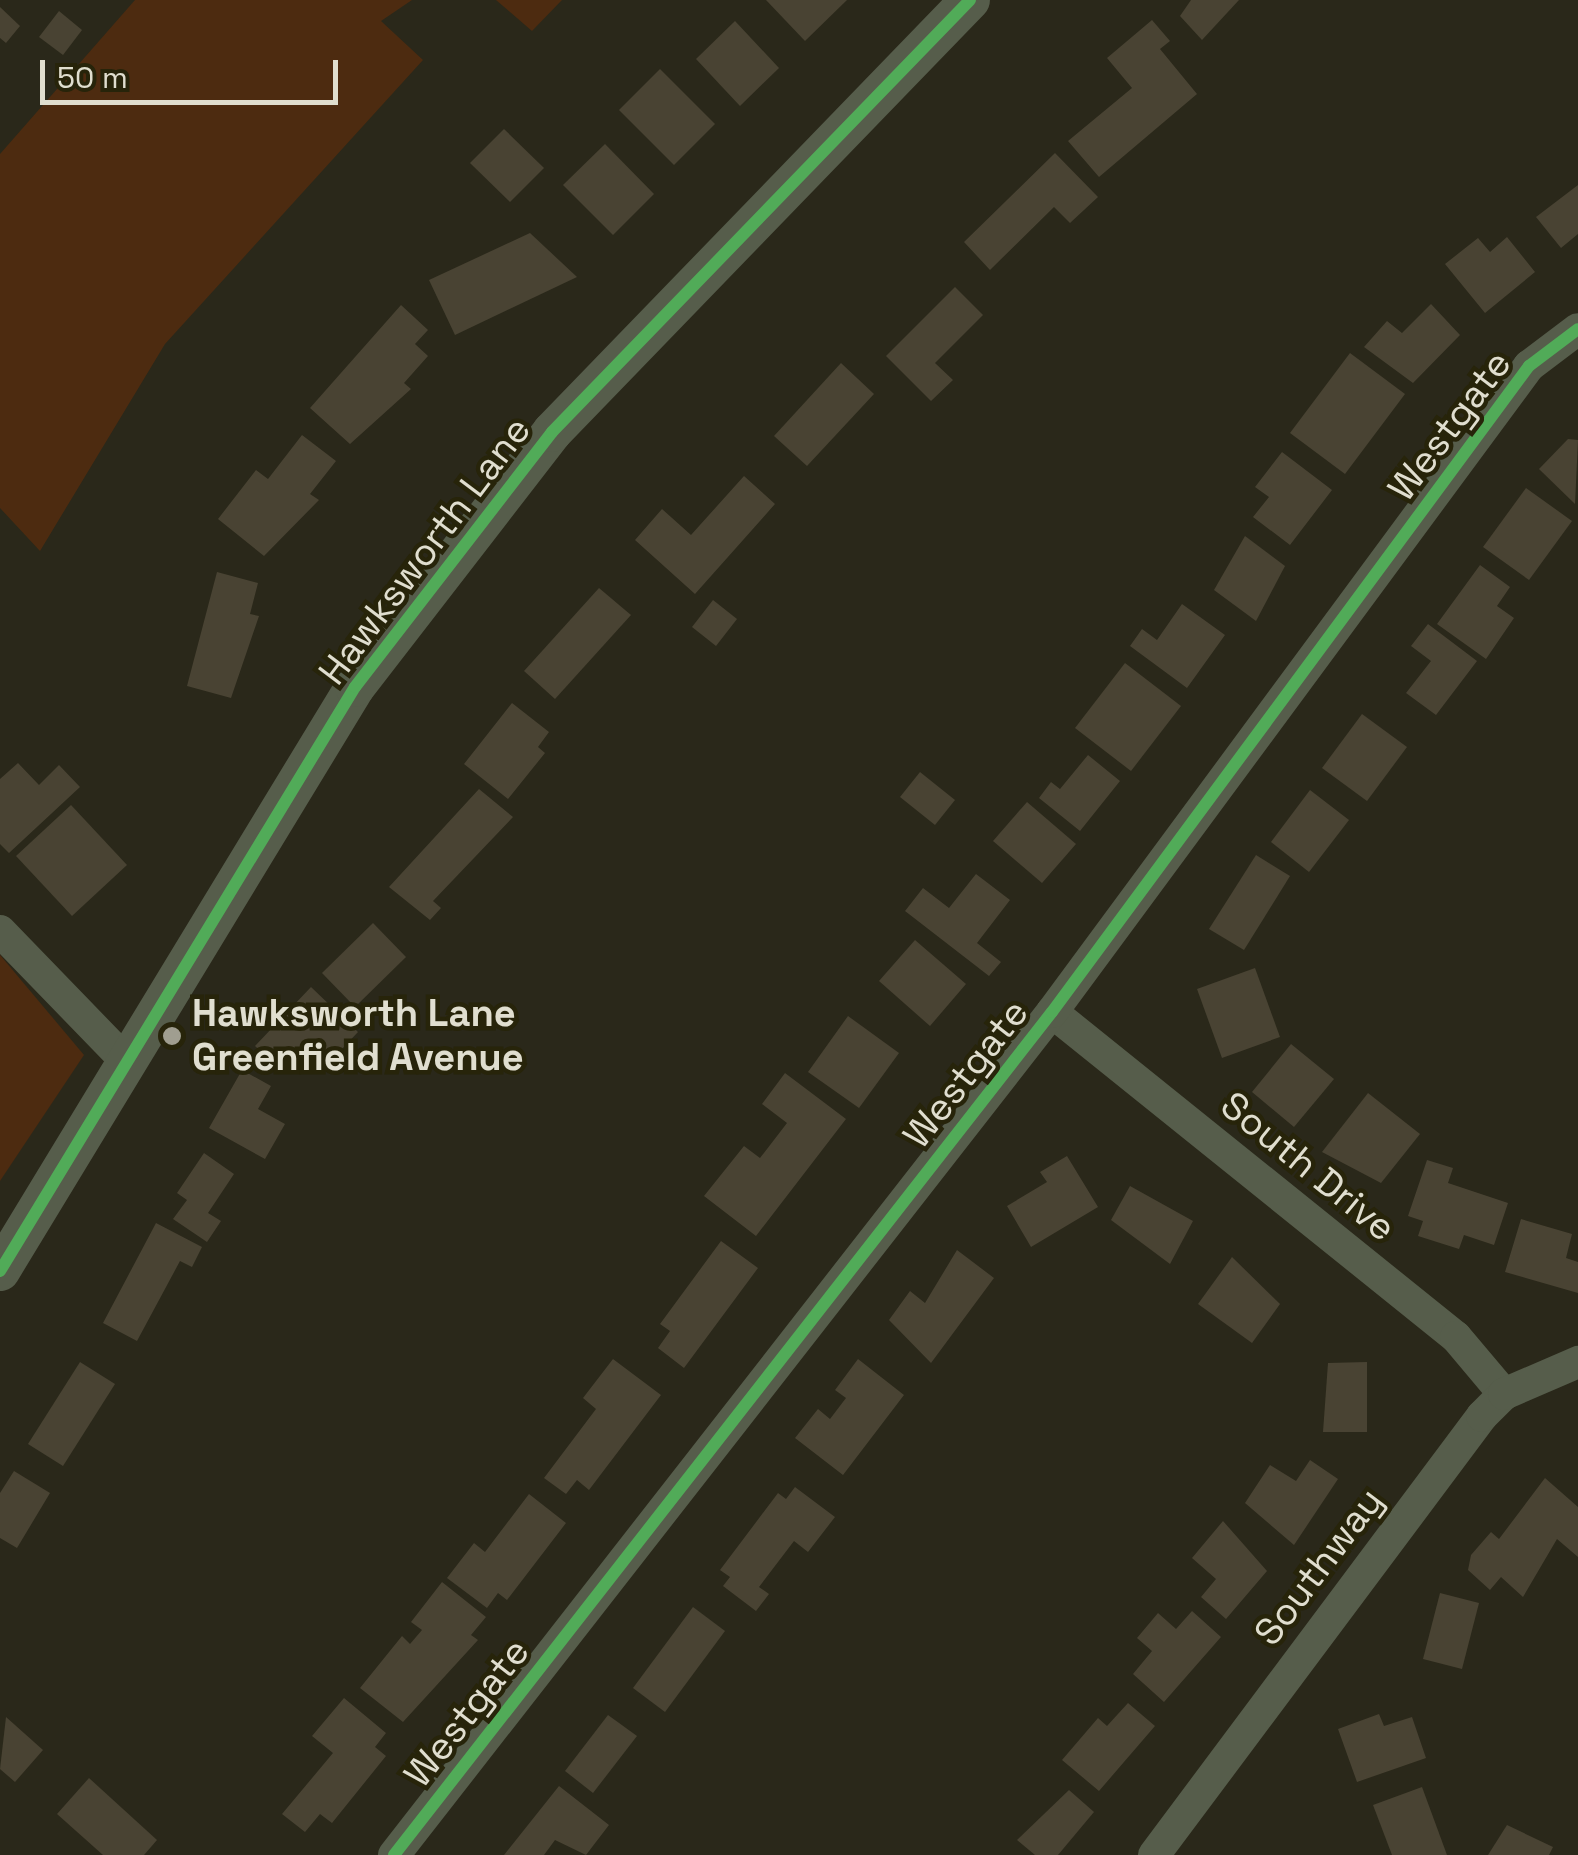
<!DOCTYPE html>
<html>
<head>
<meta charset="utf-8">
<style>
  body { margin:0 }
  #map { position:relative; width:1578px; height:1855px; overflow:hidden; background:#2a281a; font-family:"Space Grotesk",sans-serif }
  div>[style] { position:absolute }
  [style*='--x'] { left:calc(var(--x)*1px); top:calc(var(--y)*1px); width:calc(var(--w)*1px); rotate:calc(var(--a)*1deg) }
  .green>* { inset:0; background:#4d2b10 }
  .building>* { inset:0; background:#494333 }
  .minor>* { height:32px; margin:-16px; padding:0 16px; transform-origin:16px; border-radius:16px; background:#565d4b }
  .tertiary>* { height:40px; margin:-20px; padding:0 20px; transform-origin:20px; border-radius:20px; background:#565d4b }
  .cycleway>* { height:12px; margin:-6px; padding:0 6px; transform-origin:6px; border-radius:6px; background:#51ab58 }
  .dots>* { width:28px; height:28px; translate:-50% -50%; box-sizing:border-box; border:5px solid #27240a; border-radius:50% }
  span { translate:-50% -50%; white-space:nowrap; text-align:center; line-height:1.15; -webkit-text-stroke:9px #27240a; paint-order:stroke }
  .street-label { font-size:38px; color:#e0decf }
  .poi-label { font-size:38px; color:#e0decf; font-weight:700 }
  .left { translate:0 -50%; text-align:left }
  .scale { position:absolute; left:40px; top:60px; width:298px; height:45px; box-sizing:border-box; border:5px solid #e0decf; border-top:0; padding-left:12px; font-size:30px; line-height:35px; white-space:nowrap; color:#e0decf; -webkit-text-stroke:8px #27240a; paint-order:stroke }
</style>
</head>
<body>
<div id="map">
  <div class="green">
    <i style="clip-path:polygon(135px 0,412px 0,381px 21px,423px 60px,165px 344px,40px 551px,0 508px,0 154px)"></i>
    <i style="clip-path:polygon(496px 0,562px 0,532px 31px)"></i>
    <i style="clip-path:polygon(0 955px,84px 1055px,0 1181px)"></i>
  </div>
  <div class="building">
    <i style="clip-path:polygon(766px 0,847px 0,805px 41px)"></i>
    <i style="clip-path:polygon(1191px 0,1239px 0,1202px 40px,1180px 16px)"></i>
    <i style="clip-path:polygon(0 7px,20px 26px,6px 43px,0 38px)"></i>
    <i style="clip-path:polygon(59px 11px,82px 30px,63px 55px,39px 37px)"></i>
    <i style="clip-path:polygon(1152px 20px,1170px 41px,1160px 49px,1197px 94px,1099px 177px,1068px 141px,1132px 88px,1107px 58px)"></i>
    <i style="clip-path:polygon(735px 21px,779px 68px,740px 106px,696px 59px)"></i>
    <i style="clip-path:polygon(660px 69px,715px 124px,674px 165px,619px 110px)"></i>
    <i style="clip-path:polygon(504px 129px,544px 168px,510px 202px,470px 163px)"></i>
    <i style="clip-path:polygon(605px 144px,654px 194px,613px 235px,563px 185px)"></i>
    <i style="clip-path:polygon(1055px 153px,1098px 197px,1070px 223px,1054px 207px,990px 270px,964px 242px)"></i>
    <i style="clip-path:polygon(1578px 185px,1578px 234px,1561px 248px,1536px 217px)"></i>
    <i style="clip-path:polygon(530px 233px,577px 277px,455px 335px,429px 280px)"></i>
    <i style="clip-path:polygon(1507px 237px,1535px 272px,1485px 313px,1445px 264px,1478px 238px,1490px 252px)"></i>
    <i style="clip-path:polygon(955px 287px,983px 315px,935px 363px,953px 380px,931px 401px,886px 356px)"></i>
    <i style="clip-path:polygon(1431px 304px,1460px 335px,1413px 383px,1364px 347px,1387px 321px,1402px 333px)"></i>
    <i style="clip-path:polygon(401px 305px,428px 330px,415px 344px,428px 356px,404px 383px,411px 389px,350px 444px,310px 408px)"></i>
    <i style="clip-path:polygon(1350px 353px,1405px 394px,1345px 474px,1290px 433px)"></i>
    <i style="clip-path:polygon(841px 363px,874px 394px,807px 466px,774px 436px)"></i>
    <i style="clip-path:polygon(302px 435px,336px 461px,310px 494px,319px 500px,264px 556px,218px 519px,256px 470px,268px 479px)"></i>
    <i style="clip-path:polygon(1568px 439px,1578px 440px,1575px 504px,1539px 469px)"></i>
    <i style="clip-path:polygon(1282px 452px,1332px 490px,1290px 545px,1253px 517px,1269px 497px,1255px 487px)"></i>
    <i style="clip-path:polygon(744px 476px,775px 504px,695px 594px,635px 540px,662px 509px,691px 535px)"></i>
    <i style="clip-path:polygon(1526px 488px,1572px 521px,1529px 580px,1483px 547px)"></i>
    <i style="clip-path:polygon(1245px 536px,1285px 566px,1256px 621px,1214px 590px)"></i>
    <i style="clip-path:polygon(1480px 565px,1510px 587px,1497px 606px,1514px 618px,1486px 659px,1437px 624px)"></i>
    <i style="clip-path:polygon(217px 572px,258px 583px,250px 614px,259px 616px,231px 698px,187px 686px)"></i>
    <i style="clip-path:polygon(599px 588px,631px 615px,555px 699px,524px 671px)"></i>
    <i style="clip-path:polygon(713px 600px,737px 619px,716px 646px,692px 627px)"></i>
    <i style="clip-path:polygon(1182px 604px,1225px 635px,1187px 688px,1130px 646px,1142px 629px,1157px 640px)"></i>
    <i style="clip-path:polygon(1428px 624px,1477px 661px,1436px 715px,1406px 693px,1431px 661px,1411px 646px)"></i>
    <i style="clip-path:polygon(1125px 663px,1181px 706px,1131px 771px,1075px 728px)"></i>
    <i style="clip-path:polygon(512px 703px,549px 732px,538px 747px,545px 753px,508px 799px,464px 764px)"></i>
    <i style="clip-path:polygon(1362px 714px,1407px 747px,1367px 801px,1322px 768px)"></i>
    <i style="clip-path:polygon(1088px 755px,1120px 781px,1080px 831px,1039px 798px,1051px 782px,1060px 789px)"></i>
    <i style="clip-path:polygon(18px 763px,39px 785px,59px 765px,80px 787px,9px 853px,0 844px,0 779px)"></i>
    <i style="clip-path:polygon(920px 772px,955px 800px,935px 825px,900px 797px)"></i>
    <i style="clip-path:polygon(479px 789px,513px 817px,433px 901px,441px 908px,430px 920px,389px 887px)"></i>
    <i style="clip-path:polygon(1310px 790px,1349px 820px,1309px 872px,1271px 842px)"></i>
    <i style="clip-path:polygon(1027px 802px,1076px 844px,1042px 883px,993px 841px)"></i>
    <i style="clip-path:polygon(71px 805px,127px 865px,72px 916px,16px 856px)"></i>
    <i style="clip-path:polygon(1256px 855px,1290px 876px,1244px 950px,1209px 929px)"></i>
    <i style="clip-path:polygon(976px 874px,1010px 900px,977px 943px,1001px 962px,989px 976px,905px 911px,923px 888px,949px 908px)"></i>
    <i style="clip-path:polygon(373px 923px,406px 957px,355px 1007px,322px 973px)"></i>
    <i style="clip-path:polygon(915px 940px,966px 984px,930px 1026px,879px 981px)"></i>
    <i style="clip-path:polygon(1255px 968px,1280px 1037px,1222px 1058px,1197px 989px)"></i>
    <i style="clip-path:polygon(311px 987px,358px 1032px,326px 1066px,308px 1048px,284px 1073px,255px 1046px)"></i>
    <i style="clip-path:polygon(848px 1016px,899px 1053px,859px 1108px,808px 1072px)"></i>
    <i style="clip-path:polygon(1291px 1044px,1334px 1079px,1294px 1127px,1252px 1092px)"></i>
    <i style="clip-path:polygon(242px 1070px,271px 1086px,258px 1109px,285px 1124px,265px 1159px,209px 1128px)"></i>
    <i style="clip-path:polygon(785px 1073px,846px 1119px,756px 1236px,704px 1196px,744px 1146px,760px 1158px,787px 1123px,762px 1104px)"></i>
    <i style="clip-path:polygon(1368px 1093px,1420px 1134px,1381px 1183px,1322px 1152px)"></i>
    <i style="clip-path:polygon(204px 1153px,234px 1174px,208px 1213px,221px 1221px,207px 1242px,173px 1219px,187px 1200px,177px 1193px)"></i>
    <i style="clip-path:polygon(1067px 1156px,1098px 1207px,1031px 1247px,1007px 1206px,1047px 1182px,1040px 1172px)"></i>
    <i style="clip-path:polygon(1427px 1160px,1453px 1168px,1448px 1183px,1508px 1203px,1494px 1245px,1464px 1235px,1459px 1249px,1418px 1236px,1423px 1221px,1408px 1216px)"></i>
    <i style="clip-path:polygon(1130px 1186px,1193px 1221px,1170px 1264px,1111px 1220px)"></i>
    <i style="clip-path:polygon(1521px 1219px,1572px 1234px,1566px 1258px,1578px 1262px,1578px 1293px,1505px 1272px)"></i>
    <i style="clip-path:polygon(156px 1223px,202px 1247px,192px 1267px,180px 1261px,137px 1341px,103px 1323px)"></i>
    <i style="clip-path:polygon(721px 1241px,758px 1268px,684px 1368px,658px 1348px,670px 1331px,660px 1324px)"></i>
    <i style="clip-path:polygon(957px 1250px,994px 1278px,931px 1363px,889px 1320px,910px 1291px,925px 1303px)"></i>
    <i style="clip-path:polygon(1232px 1257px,1280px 1304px,1252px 1343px,1198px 1304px)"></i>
    <i style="clip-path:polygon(613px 1359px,661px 1395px,589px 1490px,577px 1480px,566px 1494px,544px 1478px,596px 1409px,583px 1398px)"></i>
    <i style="clip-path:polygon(858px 1359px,904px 1395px,843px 1475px,795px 1438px,818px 1409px,830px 1419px,846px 1398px,835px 1390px)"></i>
    <i style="clip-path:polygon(80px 1362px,115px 1384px,63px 1466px,28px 1444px)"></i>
    <i style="clip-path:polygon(1367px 1362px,1367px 1432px,1323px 1432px,1328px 1363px)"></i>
    <i style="clip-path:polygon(1310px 1460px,1338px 1479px,1294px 1545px,1245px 1503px,1270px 1465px,1296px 1481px)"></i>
    <i style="clip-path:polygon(14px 1471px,50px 1493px,17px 1548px,0 1538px,0 1493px)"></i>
    <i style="clip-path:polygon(1545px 1478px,1578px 1507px,1578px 1557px,1557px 1539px,1523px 1597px,1501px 1577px,1490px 1590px,1468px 1570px,1471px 1555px,1491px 1532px,1499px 1539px)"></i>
    <i style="clip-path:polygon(795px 1487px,835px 1517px,808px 1552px,794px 1541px,759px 1587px,769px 1594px,756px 1611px,723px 1586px,730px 1577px,720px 1570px,778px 1493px,786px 1499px)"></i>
    <i style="clip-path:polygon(529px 1494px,566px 1523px,507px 1600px,498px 1593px,487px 1608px,447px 1578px,474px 1543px,485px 1552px)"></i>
    <i style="clip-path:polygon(1223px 1521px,1267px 1571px,1226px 1619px,1201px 1597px,1216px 1579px,1192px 1558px)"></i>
    <i style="clip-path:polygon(442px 1582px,486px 1617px,471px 1635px,478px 1640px,403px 1722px,360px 1688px,402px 1636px,410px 1644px,422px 1630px,411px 1622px)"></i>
    <i style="clip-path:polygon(1440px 1593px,1479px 1603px,1462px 1669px,1423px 1659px)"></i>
    <i style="clip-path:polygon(693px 1607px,725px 1631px,665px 1712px,633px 1688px)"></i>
    <i style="clip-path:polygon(1192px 1611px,1221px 1637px,1164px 1702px,1133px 1674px,1152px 1651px,1137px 1638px,1158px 1613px,1176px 1629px)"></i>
    <i style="clip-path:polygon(344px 1698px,386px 1733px,375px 1747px,386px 1756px,332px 1823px,320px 1814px,305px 1832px,282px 1814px,333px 1753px,312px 1736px)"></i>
    <i style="clip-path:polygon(1128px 1703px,1155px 1726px,1099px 1791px,1062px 1760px,1098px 1718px,1107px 1726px)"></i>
    <i style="clip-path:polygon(1379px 1714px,1384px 1726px,1412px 1717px,1426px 1758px,1357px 1782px,1338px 1729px)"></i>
    <i style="clip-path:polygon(608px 1715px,637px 1736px,593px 1793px,565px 1771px)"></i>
    <i style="clip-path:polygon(6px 1717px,43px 1750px,15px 1782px,0 1769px)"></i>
    <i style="clip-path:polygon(89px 1778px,157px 1840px,144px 1855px,103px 1855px,57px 1814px)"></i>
    <i style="clip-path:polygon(559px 1786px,609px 1825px,586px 1855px,555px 1840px,544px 1855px,504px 1855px)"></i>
    <i style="clip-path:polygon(1422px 1787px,1447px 1855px,1392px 1855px,1373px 1805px)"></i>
    <i style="clip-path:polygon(1069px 1790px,1094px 1812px,1058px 1855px,1035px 1855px,1017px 1840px)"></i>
    <i style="clip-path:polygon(1507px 1825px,1553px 1847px,1549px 1855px,1488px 1855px)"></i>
  </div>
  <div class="minor">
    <i style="--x:0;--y:931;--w:185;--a:45.9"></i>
    <i style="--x:1052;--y:1012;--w:518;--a:38.82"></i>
    <i style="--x:1456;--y:1337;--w:75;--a:49.9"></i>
    <i style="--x:394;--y:1855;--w:1069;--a:-52.03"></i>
    <i style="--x:1052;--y:1012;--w:803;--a:-53.56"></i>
    <i style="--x:1529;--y:366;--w:61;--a:-37.1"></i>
    <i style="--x:1154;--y:1855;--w:548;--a:-53.23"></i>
    <i style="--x:1482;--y:1416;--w:31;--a:-45"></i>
    <i style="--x:1504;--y:1394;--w:81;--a:-23.4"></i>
  </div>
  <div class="tertiary">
    <i style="--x:0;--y:1271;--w:683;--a:-58.71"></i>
    <i style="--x:355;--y:687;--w:322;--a:-52.3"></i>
    <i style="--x:552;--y:432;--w:601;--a:-45.94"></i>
  </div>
  <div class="cycleway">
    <i style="--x:0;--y:1271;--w:683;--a:-58.71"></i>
    <i style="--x:355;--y:687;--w:322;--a:-52.3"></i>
    <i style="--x:552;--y:432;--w:601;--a:-45.94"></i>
    <i style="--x:394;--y:1855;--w:1069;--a:-52.03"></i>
    <i style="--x:1052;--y:1012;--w:803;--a:-53.56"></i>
    <i style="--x:1529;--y:366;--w:61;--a:-37.1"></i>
  </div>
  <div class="dots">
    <i style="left:172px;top:1036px;background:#a09e90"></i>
  </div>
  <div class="street-label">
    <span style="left:1450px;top:426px;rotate:-53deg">Westgate</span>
    <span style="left:425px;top:551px;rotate:-53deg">Hawksworth Lane</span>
    <span style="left:966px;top:1074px;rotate:-52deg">Westgate</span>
    <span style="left:1308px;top:1167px;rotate:39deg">South Drive</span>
    <span style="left:1319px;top:1567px;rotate:-53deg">Southway</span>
    <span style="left:467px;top:1713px;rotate:-52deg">Westgate</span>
  </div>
  <div class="poi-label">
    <span class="left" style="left:192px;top:1036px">Hawksworth Lane<br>Greenfield Avenue</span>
  </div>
  <div class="scale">50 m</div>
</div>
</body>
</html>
